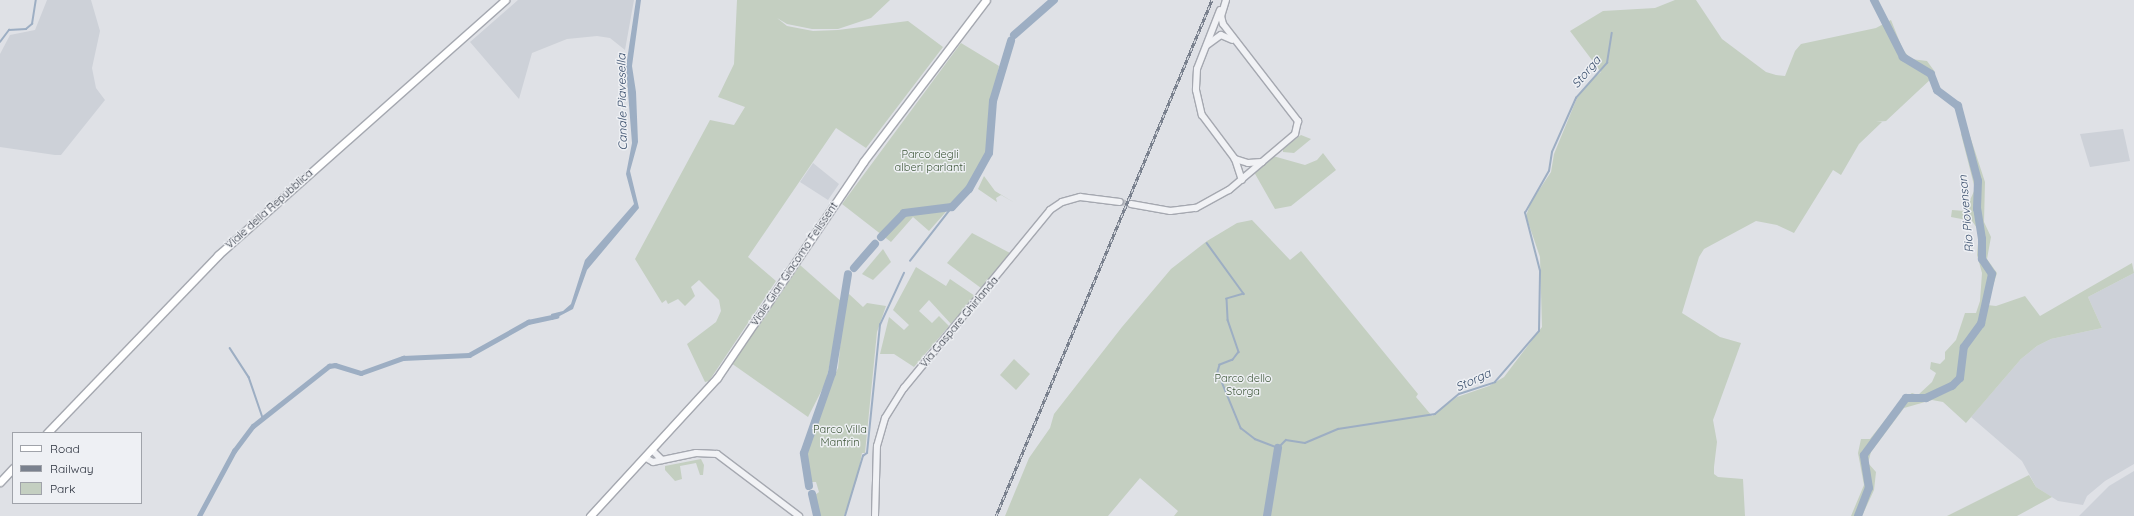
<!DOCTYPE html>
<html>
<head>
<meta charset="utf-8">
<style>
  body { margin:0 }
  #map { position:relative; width:2134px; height:516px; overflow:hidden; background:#dfe1e6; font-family:Quicksand,sans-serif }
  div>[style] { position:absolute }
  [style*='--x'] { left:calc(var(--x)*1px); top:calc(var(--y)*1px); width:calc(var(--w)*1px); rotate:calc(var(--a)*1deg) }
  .built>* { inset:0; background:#cdd1d8 }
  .green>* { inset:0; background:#c4cfc1 }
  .water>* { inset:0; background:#9daec3 }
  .stream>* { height:1.5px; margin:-0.75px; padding:0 0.75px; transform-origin:0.75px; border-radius:0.75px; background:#9daec3 }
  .canal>* { height:4.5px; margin:-2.25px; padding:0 2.25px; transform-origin:2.25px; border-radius:2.25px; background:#9daec3 }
  .river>* { height:8px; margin:-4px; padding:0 4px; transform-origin:4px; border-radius:4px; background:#9daec3 }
  .minor-tunnel>* { height:6px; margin-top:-3px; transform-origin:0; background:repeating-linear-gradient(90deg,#bbbec4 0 6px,transparent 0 9px) }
  .roads { filter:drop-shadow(1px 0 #a5a8b0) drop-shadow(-1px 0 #a5a8b0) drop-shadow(0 1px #a5a8b0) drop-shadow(0 -1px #a5a8b0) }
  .minor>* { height:6px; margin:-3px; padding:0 3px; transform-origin:3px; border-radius:3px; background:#f1f2f5 }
  .major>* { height:7px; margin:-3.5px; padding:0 3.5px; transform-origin:3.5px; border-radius:3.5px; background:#fff }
  .rail>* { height:3px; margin-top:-1.5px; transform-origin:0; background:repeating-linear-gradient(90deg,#eef0f4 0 4.5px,#7a818e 0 9px); box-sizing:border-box; border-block:1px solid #7a818e }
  span { translate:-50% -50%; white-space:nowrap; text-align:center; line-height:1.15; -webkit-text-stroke:3px #eef0f4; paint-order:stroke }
  .park-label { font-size:11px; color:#3d5638 }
  .street-label { font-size:11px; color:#2a303c }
  .water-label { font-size:12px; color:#384d6b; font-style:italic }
  .legend { position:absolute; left:12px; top:432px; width:130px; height:72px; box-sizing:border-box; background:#eef0f4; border:1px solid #a0a3aa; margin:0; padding:5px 7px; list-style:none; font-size:12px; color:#2a303c }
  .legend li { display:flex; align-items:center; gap:8px; height:20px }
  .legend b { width:20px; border:1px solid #a0a3aa }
</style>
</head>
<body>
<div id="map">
  <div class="built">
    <i style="clip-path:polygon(47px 0,91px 0,100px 31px,92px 68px,96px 88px,105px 100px,61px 155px,55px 155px,0 147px,0 54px,10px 35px,35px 30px)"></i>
    <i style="clip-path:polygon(518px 0,634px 0,625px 50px,610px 38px,597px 36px,567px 39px,532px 53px,519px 99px,470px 42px)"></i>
    <i style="clip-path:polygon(2123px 129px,2130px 161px,2090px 167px,2080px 134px)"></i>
    <i style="clip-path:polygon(813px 163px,839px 184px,828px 200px,800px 182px)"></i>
    <i style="clip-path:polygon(2134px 273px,2134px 464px,2105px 481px,2087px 496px,2083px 505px,2058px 501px,2036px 487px,2022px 461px,1971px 417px,2021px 359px,2037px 346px,2051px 339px,2102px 328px,2088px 297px)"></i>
    <i style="clip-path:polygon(2134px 471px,2134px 516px,2079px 516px,2109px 486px)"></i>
  </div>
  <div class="green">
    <i style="clip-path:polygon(737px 0,890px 0,871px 18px,838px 29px,812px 29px,787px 24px,777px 18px,787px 26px,813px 31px,838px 30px,908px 21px,943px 47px,866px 148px,836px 128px,748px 257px,776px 281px,709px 381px,705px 382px,687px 344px,716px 322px,721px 311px,719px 300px,699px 280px,691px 287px,695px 296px,685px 306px,678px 299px,668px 304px,666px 300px,662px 303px,635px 259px,710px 120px,734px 125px,745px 107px,718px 97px,734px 64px)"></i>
    <i style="clip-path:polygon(1675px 0,1696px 0,1722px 39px,1766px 72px,1776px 75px,1785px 76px,1795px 51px,1801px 44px,1876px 28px,1891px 20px,1903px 50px,1911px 59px,1927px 61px,1935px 72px,1927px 70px,1933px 77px,1886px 121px,1876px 122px,1882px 122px,1859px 144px,1841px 175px,1833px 170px,1794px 233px,1777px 225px,1756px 221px,1704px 249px,1699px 257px,1682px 313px,1720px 337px,1741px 343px,1713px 420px,1717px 442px,1714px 467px,1714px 474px,1718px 477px,1743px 479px,1745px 516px,1174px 516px,1178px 511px,1140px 478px,1108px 516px,1005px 516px,1029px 458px,1050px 428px,1054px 414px,1122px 327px,1171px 269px,1207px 241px,1237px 223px,1252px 220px,1290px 260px,1301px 251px,1418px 394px,1416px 397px,1432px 416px,1457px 397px,1489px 386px,1504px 377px,1542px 327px,1540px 257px,1526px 216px,1531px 202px,1551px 172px,1554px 154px,1577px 98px,1590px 81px,1601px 72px,1570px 31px,1603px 11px,1655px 8px)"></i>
    <i style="clip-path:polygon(961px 43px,999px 66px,991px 105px,987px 156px,966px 189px,929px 231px,913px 217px,891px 242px,842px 204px)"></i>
    <i style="clip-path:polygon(1964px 128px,1968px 130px,1985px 182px,1984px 222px,1991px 237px,1987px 259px,1997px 273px,1987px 305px,1996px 306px,2025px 296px,2040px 316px,2132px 263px,2134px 273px,2088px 297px,2102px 328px,2051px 339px,2037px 346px,2021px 359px,1966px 423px,1943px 402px,1932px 400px,1904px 408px,1871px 452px,1868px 463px,1876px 472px,1874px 490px,1862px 516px,1851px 516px,1864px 485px,1858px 453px,1861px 439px,1870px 439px,1901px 400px,1912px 393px,1918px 395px,1932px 382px,1936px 373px,1930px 369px,1931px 362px,1940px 364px,1945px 359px,1945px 352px,1956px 340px,1965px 313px,1976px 313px,1980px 301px,1982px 273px,1977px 255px,1979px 231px,1972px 221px,1951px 217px,1952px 210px,1965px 211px,1975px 189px,1961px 134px)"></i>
    <i style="clip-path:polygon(1301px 135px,1311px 139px,1294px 153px,1283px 152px,1283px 148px)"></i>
    <i style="clip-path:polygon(1323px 153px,1336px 170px,1291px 206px,1275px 209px,1254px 172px,1273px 156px,1305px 165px,1317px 160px)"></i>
    <i style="clip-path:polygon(984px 176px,995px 191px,1015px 203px,1001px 195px,996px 198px,997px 202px,978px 189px)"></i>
    <i style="clip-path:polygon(972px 233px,1010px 253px,981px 288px,947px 263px)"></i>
    <i style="clip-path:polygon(883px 249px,891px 262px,873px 280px,862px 274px)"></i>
    <i style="clip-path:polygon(800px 265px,842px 302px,826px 382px,808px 417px,731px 363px)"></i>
    <i style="clip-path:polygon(916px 267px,946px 286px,950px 279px,975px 296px,951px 324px,929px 300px,919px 311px,932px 323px,939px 316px,949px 326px,914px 367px,894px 354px,880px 354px,889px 317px,904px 330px,909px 325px,893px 310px)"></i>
    <i style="clip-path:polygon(849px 294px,863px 307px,867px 303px,886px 306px,877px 332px,865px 453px,862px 453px,857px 479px,844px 516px,818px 516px,815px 495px,819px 492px,816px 482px,810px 482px,806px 460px,821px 403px,838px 368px,845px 297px)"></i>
    <i style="clip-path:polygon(1014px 359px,1030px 374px,1016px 390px,1000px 375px)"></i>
    <i style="clip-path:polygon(701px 459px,704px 465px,703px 475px,700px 475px,696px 463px,680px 466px,682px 479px,675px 481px,665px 470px,665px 466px)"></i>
    <i style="clip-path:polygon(2029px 475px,2036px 487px,2052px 497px,2017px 516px,1947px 516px)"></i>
  </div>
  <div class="water">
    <i style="clip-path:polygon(636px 0,641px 0,632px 66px,636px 92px,638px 142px,630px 171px,639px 208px,587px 270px,573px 309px,552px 320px,551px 314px,563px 311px,571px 304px,585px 260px,634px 204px,626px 174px,632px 143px,626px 67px)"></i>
  </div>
  <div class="stream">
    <i style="--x:0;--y:42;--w:15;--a:-53"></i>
    <i style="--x:9;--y:30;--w:17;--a:-3"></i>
    <i style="--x:26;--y:29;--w:8;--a:-40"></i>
    <i style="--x:32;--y:24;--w:24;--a:-81"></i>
    <i style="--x:1207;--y:243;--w:63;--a:54"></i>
    <i style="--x:1244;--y:294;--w:18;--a:164"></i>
    <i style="--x:1227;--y:299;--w:21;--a:87"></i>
    <i style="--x:1228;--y:320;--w:34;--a:71"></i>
    <i style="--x:1239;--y:352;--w:10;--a:127"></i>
    <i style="--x:1233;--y:360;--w:14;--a:159"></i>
    <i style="--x:1220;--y:365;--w:7;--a:106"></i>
    <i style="--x:1218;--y:372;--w:61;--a:67.7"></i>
    <i style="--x:1241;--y:428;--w:18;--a:38"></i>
    <i style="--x:1255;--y:439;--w:25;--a:21"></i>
    <i style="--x:1278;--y:448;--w:11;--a:-45"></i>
    <i style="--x:1286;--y:440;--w:19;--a:9"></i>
    <i style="--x:1305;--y:443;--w:36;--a:-23"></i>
    <i style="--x:1338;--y:429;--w:98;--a:-8.8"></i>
    <i style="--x:1435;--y:414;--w:31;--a:-40"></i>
    <i style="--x:1459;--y:394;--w:38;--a:-18"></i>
    <i style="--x:1495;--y:382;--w:67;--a:-49.2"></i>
    <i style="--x:1539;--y:331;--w:60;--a:-89"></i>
    <i style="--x:1540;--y:271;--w:60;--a:-104.5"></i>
    <i style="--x:1525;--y:213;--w:48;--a:-60.3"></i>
    <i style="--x:1549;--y:171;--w:19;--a:-81"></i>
    <i style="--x:1552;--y:152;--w:59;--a:-66"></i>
    <i style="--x:1576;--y:98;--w:47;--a:-48.5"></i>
    <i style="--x:1607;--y:63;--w:30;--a:-81"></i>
    <i style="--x:910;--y:261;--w:68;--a:-52.1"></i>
    <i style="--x:230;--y:348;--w:35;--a:57"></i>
    <i style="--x:249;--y:377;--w:43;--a:71.1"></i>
    <i style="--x:845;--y:516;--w:63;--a:-73.3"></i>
    <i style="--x:863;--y:456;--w:5;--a:-37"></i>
    <i style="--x:867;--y:453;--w:129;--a:-84.2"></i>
    <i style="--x:880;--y:325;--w:57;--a:-65.2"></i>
  </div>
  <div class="canal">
    <i style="--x:199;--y:516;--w:74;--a:-61.7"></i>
    <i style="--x:234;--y:451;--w:31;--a:-53"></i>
    <i style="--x:253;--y:426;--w:97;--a:-38.3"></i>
    <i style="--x:329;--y:366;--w:6;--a:-9"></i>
    <i style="--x:335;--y:365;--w:27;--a:17"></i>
    <i style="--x:361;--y:373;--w:45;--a:-19.7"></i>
    <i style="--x:403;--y:358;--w:66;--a:-2.6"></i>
    <i style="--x:469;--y:355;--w:68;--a:-29.2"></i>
    <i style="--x:528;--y:322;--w:29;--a:-12"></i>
  </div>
  <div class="river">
    <i style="--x:1014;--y:35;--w:53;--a:-41.2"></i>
    <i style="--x:881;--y:237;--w:33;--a:-46"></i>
    <i style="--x:904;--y:213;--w:48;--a:-7.1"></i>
    <i style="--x:952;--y:207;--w:25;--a:-47"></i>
    <i style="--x:969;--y:189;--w:41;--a:-60.9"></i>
    <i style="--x:989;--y:153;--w:52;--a:-85.6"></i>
    <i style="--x:993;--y:101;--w:63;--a:-73.3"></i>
    <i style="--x:854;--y:268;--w:32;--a:-49"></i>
    <i style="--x:809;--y:486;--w:33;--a:-99"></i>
    <i style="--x:804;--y:453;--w:85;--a:-70.7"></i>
    <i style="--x:832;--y:373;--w:100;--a:-80.8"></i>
    <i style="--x:812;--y:494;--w:23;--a:77"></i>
    <i style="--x:1267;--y:516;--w:69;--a:-80.8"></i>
    <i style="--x:1858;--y:516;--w:30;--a:-69"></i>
    <i style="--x:1869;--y:488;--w:33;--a:-99"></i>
    <i style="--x:1864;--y:455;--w:71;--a:-53.6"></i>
    <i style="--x:1906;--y:398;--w:20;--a:0"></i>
    <i style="--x:1926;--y:398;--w:29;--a:-25"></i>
    <i style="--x:1952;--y:386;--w:11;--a:-45"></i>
    <i style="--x:1960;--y:378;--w:31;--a:-83"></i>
    <i style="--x:1964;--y:347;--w:29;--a:-54"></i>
    <i style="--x:1981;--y:324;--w:51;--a:-77.6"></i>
    <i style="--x:1992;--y:274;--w:18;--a:-124"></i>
    <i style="--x:1982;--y:259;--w:20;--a:-90"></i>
    <i style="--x:1982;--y:239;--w:30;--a:-99"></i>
    <i style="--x:1977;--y:209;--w:28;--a:-88"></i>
    <i style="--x:1978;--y:181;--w:78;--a:-104.9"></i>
    <i style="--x:1958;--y:106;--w:26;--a:-143"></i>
    <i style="--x:1937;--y:90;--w:17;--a:-111"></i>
    <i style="--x:1931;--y:74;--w:33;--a:-149"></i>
    <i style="--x:1903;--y:57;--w:64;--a:-117"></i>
  </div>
  <div class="minor-tunnel">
    <i style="--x:1120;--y:202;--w:11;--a:10"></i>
  </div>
  <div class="roads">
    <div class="minor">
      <i style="--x:1226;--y:0;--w:17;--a:107"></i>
      <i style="--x:1221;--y:16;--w:8;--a:76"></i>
      <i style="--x:1223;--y:24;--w:123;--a:52.3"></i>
      <i style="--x:1298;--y:121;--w:13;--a:103"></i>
      <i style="--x:1295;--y:134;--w:43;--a:139.7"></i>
      <i style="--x:1262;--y:162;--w:14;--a:176"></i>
      <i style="--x:1248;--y:163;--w:14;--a:-163"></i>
      <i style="--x:1220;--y:10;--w:63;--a:111.3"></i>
      <i style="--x:1197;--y:69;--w:21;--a:93"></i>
      <i style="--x:1196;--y:90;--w:26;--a:77"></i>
      <i style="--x:1202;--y:115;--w:55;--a:53.1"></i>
      <i style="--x:1235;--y:159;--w:22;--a:72"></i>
      <i style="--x:1207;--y:45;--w:17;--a:-36"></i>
      <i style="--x:1221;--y:35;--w:12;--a:24"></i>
      <i style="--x:1131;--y:204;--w:40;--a:10"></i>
      <i style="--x:1170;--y:211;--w:26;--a:-7"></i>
      <i style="--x:1196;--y:208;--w:38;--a:-29"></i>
      <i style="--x:1229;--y:190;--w:43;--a:-40.3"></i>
      <i style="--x:653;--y:451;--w:13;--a:45"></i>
      <i style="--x:646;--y:458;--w:8;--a:30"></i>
      <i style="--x:653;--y:462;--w:44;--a:-11.8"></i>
      <i style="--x:696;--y:453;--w:21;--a:3"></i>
      <i style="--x:717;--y:454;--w:103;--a:37.1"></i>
      <i style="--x:875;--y:516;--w:70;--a:-88.4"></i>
      <i style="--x:877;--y:446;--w:29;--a:-74"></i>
      <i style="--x:885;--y:418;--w:36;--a:-58"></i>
      <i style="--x:904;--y:388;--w:230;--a:-50.6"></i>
      <i style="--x:1050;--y:210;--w:14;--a:-34"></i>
      <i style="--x:1062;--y:202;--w:19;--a:-16"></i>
      <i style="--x:1080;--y:197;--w:40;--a:7.1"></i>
    </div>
    <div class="major">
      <i style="--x:47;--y:433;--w:247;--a:-46.1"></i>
      <i style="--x:218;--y:255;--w:384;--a:-41.6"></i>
      <i style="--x:0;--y:482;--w:19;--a:-47"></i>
      <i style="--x:590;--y:516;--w:188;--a:-47.4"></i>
      <i style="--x:717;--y:378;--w:261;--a:-55.9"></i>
      <i style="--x:863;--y:162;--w:203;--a:-52.8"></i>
    </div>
  </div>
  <div class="rail">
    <i style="--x:996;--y:516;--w:559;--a:-67.29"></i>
  </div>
  <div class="park-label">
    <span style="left:930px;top:161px">Parco degli<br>alberi parlanti</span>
    <span style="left:1243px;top:385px">Parco dello<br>Storga</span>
    <span style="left:840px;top:436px">Parco Villa<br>Manfrin</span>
  </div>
  <div class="street-label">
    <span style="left:269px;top:209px;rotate:-42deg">Viale della Repubblica</span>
    <span style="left:794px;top:264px;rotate:-56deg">Viale Gian Giacomo Felissent</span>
    <span style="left:959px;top:322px;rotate:-50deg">Via Gaspare Ghirlanda</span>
  </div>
  <div class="water-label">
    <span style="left:1586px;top:72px;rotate:-50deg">Storga</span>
    <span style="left:622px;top:102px;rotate:-91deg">Canale Piavesella</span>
    <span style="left:1966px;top:214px;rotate:-95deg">Rio Piovensan</span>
    <span style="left:1473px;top:380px;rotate:-25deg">Storga</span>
  </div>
  <ul class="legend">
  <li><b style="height:5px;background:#fff"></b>Road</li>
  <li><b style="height:5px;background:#7a818e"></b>Railway</li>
  <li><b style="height:11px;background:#c4cfc1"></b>Park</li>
  </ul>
</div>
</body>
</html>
